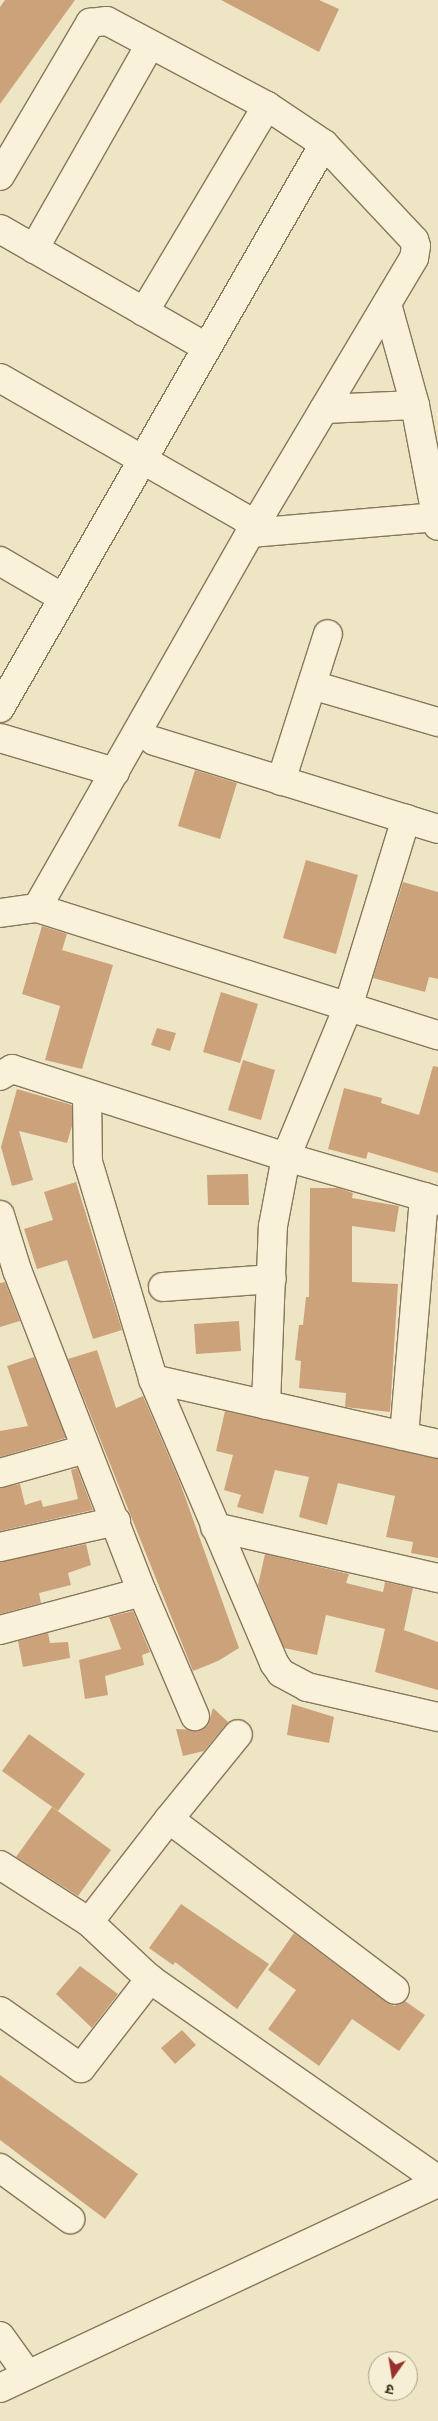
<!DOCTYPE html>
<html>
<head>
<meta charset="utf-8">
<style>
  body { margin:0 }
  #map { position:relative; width:438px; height:2421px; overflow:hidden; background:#eee5c5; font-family:"Playfair Display","Noto Sans Devanagari",serif }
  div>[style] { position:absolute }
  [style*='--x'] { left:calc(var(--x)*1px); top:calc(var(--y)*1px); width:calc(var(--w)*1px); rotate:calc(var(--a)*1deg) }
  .building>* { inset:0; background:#cca27b }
  .roads { filter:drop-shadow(1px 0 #89775b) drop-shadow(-1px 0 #89775b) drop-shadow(0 1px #89775b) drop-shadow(0 -1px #89775b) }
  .minor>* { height:28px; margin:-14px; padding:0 14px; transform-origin:14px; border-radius:14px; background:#f9f1d9 }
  span { translate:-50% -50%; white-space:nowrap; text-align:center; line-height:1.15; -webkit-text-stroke:4.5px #f6eed5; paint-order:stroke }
  .north { position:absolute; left:368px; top:2351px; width:50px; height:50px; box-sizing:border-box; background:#f6eed5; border:1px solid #aba18c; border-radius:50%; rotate:193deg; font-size:14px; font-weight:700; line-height:20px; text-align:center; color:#3a2e1f }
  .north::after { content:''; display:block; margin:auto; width:18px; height:22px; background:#98312b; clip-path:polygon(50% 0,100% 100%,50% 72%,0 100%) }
</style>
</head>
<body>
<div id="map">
  <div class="building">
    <i style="clip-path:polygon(5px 0,75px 0,0 104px,0 7px)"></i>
    <i style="clip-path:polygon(221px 0,319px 0,339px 9px,319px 52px)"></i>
    <i style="clip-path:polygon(195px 770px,237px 783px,220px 839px,178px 826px)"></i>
    <i style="clip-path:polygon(306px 860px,358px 875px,336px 954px,283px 938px)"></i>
    <i style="clip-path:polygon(403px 882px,438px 892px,438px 979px,429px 977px,425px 992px,373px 978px)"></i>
    <i style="clip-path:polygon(42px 926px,67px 934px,62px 950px,113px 965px,82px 1069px,45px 1060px,60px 1006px,22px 994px)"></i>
    <i style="clip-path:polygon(221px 992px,258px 1004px,240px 1063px,203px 1052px)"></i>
    <i style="clip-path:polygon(157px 1028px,176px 1033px,170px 1051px,151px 1045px)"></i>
    <i style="clip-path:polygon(243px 1060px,275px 1070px,261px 1120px,228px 1110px)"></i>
    <i style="clip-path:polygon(433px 1066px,438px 1067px,438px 1173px,368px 1152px,366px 1159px,328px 1149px,344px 1088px,382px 1098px,381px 1103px,419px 1115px)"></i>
    <i style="clip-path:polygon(17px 1089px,72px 1105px,72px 1126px,67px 1143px,19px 1131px,33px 1180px,12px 1186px,1px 1147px)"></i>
    <i style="clip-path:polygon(248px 1174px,249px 1205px,208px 1205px,207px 1175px)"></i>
    <i style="clip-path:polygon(76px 1182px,122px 1330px,93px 1339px,67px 1260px,37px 1269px,24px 1229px,53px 1220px,44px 1192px)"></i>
    <i style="clip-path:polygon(310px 1188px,338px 1188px,353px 1193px,352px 1198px,399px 1206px,395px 1232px,352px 1226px,352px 1282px,398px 1284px,390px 1412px,345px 1407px,346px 1393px,299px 1388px,301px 1361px,295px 1360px,299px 1325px,303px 1325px,306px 1297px,309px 1297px)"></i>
    <i style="clip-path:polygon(5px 1282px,20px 1321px,0 1327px,0 1283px)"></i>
    <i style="clip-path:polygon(239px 1321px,241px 1351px,196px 1354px,194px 1324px)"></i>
    <i style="clip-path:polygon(97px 1350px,116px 1408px,143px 1396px,179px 1480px,239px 1648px,218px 1661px,193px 1671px,68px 1359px)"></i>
    <i style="clip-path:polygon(34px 1357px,66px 1438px,0 1457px,0 1431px,28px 1426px,7px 1366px)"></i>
    <i style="clip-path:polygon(225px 1411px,438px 1459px,438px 1558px,411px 1553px,413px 1542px,386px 1537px,395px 1496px,338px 1483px,327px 1525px,299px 1517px,309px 1477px,275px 1470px,263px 1514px,237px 1507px,241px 1495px,224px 1490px,233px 1455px,216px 1451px)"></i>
    <i style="clip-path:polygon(77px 1468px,93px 1510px,0 1531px,0 1488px,20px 1484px,25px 1505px,41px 1500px,43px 1507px,78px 1499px,71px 1470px)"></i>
    <i style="clip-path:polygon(86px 1544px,91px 1565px,68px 1573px,71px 1585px,39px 1593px,41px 1603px,0 1614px,0 1562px)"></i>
    <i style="clip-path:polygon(265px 1554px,349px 1574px,346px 1583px,383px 1592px,385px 1582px,413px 1588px,404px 1630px,438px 1642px,438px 1690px,375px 1672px,385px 1629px,326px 1615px,317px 1655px,284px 1648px,258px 1585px)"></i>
    <i style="clip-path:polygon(133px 1611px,150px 1652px,142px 1655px,144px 1665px,105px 1676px,108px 1695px,85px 1699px,79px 1660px,121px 1649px,109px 1617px)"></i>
    <i style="clip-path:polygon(48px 1633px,50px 1643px,68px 1642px,70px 1658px,23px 1667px,18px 1641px)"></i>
    <i style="clip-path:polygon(292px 1704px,334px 1717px,329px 1743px,287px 1735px)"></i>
    <i style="clip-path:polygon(213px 1708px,228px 1722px,204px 1751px,183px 1756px,176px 1729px,202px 1730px,208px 1725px)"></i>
    <i style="clip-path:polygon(29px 1734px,85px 1774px,58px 1811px,2px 1771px)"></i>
    <i style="clip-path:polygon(52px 1807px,111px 1850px,78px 1896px,16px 1857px)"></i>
    <i style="clip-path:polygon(181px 1904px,269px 1964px,237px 2009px,175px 1962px,173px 1965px,149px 1948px)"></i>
    <i style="clip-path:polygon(294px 1933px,386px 2002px,394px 2006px,405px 2001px,425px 2015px,399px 2051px,352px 2019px,319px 2066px,268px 2029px,296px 1990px,268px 1970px)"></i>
    <i style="clip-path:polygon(80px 1966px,118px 1994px,92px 2028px,56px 1994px)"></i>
    <i style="clip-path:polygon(182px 2030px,196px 2045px,175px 2064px,161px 2048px)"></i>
    <i style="clip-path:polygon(0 2075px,138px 2174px,105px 2219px,0 2140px)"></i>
  </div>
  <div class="roads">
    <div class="minor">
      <i style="--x:0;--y:176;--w:178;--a:-59.5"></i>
      <i style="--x:90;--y:23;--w:17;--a:-7"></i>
      <i style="--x:107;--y:21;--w:181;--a:28"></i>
      <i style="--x:267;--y:106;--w:69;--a:33.7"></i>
      <i style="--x:324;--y:144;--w:132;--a:46.8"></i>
      <i style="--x:414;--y:240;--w:6;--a:72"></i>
      <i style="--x:416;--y:246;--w:12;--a:99"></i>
      <i style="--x:414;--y:258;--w:320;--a:120.8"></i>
      <i style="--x:250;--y:533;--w:431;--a:119.6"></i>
      <i style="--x:0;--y:229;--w:237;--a:29.8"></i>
      <i style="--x:34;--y:249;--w:235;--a:-60.4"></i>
      <i style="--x:387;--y:304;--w:105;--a:74.5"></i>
      <i style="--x:415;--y:405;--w:123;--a:79.2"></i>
      <i style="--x:144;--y:312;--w:240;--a:-59.2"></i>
      <i style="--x:0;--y:378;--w:294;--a:29.8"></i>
      <i style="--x:324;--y:409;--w:91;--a:-2.5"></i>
      <i style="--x:250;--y:533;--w:187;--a:-4.9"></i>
      <i style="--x:0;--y:561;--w:73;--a:30.4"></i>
      <i style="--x:312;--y:685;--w:131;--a:16.4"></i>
      <i style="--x:0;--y:708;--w:650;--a:-60.12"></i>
      <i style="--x:0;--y:738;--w:120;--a:16.5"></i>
      <i style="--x:154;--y:741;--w:297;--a:17.2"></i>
      <i style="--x:281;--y:781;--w:154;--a:-72.3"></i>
      <i style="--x:0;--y:913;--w:37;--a:-8"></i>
      <i style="--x:37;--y:908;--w:421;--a:17.6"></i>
      <i style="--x:0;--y:1076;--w:14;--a:-30"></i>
      <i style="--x:12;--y:1069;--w:288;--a:17.8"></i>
      <i style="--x:286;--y:1157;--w:158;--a:16.1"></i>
      <i style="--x:87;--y:1094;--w:68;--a:89.2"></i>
      <i style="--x:88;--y:1162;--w:227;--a:73.3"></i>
      <i style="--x:153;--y:1379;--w:309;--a:66.9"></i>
      <i style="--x:274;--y:1663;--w:12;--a:55"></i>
      <i style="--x:281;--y:1673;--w:30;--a:28"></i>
      <i style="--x:307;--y:1687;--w:134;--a:12.9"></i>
      <i style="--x:0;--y:1215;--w:58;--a:72.8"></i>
      <i style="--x:17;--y:1270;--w:345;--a:68.8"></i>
      <i style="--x:142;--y:1592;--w:135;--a:66.9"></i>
      <i style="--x:163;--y:1287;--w:109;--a:-4.2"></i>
      <i style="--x:153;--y:1379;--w:292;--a:12.8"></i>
      <i style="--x:266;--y:1405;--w:179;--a:-87.8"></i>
      <i style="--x:273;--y:1226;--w:70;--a:-79.3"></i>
      <i style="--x:286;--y:1157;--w:162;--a:-67.5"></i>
      <i style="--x:348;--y:1007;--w:197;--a:-72.9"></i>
      <i style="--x:404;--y:1436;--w:240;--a:-85.2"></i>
      <i style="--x:0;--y:1473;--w:89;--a:-15.6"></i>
      <i style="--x:215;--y:1527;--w:229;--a:12.9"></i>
      <i style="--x:0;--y:1547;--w:119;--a:-12.6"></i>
      <i style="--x:0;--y:1630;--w:147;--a:-15"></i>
      <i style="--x:169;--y:1819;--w:109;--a:-50.9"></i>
      <i style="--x:0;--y:1865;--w:106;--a:32.6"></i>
      <i style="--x:89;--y:1922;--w:83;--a:43.1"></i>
      <i style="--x:150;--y:1979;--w:351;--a:34.9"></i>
      <i style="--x:89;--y:1922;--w:130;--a:-52.2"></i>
      <i style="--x:169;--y:1819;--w:283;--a:37.1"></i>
      <i style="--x:0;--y:2011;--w:99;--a:35.1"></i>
      <i style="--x:81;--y:2068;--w:113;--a:-52.2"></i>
      <i style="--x:0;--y:2168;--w:87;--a:36.1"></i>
      <i style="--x:0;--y:2336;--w:48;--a:54.3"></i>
      <i style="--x:0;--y:2388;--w:484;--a:-25.1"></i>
    </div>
  </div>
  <div class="north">उ</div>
</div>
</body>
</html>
